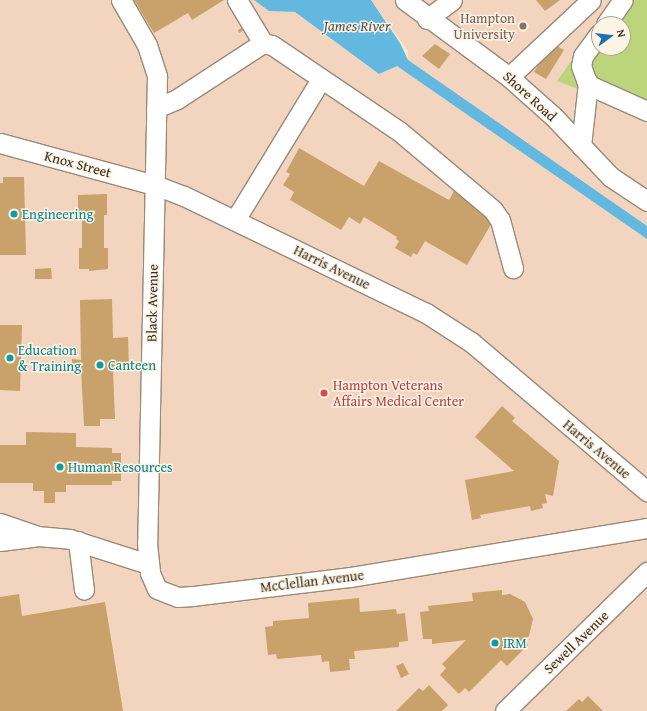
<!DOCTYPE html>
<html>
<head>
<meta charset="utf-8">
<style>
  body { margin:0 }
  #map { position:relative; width:647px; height:711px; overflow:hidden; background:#f5ebd2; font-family:"Gentium Book Plus",serif }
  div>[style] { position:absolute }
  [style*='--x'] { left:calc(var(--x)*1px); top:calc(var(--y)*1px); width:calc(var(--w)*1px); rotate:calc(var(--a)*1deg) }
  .built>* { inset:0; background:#f3d4bf }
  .green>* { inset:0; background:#bcd57a }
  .water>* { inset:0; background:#63b8df }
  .building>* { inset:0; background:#c9a16b }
  .roads { filter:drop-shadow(1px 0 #988a78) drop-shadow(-1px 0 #988a78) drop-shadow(0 1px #988a78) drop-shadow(0 -1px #988a78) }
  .minor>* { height:19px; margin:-9.5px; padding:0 9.5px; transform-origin:9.5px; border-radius:9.5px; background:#fff }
  .dots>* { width:11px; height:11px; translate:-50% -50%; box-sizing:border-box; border:2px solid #fcf5e5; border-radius:50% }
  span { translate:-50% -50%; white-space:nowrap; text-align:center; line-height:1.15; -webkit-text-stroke:3px #fcf5e5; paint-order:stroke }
  .education-label { font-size:14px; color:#785e54 }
  .right { translate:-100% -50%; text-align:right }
  .street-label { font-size:14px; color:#3b2a1e }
  .culture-label { font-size:14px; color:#0d838f }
  .left { translate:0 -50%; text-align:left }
  .health-label { font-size:14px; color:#be3a42 }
  .water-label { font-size:15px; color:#475558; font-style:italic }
  .north { position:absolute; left:591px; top:16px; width:40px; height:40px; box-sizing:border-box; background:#fcf5e5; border:1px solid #afa495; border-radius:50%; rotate:75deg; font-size:11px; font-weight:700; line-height:16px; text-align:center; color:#3b2a1e }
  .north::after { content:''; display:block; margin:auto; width:14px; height:18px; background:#1f6fb2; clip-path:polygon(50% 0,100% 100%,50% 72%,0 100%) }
</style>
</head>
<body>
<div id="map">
  <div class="built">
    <i style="clip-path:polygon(evenodd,0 0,254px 0,269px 11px,295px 12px,379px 74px,408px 60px,408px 51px,371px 0,647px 0,647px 711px,0 711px,0 0,599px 24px,623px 24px,623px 48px,599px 48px,599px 24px)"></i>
  </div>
  <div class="green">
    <i style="clip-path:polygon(evenodd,615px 0,647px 0,647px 116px,557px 81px,615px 0,599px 24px,623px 24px,623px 48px,599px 48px,599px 24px)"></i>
  </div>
  <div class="water">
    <i style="clip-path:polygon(254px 0,371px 0,400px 43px,408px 60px,647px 226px,647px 239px,397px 66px,379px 74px,295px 12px,269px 11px)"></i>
  </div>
  <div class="building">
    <i style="clip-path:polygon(134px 0,224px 0,192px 20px,188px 13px,154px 33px)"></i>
    <i style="clip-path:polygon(536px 0,560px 0,545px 11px)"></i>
    <i style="clip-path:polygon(245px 26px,247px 28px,239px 33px,238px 30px)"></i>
    <i style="clip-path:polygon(552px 43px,564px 50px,546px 79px,534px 72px)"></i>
    <i style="clip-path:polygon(435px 44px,450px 54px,439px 69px,422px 56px)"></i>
    <i style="clip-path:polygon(299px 148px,364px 186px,379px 161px,449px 200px,454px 191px,496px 216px,467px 265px,425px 241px,417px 255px,413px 253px,411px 257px,395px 248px,399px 241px,396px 239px,397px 237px,364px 217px,360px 224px,349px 217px,341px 230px,290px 200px,294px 192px,283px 185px,290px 174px,286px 172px)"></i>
    <i style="clip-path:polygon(3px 177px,24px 177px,26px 255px,0 255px,0 183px,3px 183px)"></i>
    <i style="clip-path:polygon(107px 194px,107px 215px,104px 215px,104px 248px,108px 248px,108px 269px,89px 271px,89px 269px,79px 269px,79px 248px,82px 248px,82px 215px,78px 215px,78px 195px)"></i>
    <i style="clip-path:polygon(51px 268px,52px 279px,35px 279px,35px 269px)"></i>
    <i style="clip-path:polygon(112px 299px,113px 338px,128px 337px,129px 370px,113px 370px,115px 419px,100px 419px,100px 426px,84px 426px,81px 369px,72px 370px,72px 359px,81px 360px,80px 300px)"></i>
    <i style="clip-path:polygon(0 325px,22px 325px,20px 391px,0 390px)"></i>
    <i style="clip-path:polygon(502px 406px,515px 418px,512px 421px,559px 461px,553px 496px,545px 494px,547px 503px,542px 504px,543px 508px,531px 511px,530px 506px,480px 515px,481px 518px,472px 520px,465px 480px,514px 471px,475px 437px)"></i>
    <i style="clip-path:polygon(26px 432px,76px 433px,76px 447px,112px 448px,112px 453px,121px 453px,121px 481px,112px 481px,112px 485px,66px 485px,66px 492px,55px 492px,55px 503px,44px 503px,44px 491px,33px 491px,33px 483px,0 483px,0 445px,26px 445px)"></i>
    <i style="clip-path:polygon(502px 590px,502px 595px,510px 594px,525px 602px,533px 619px,529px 636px,524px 641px,528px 645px,507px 666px,501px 660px,469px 692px,465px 688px,459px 694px,440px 675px,446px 668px,442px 664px,466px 640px,432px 644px,432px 639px,423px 639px,420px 612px,429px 611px,428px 606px,473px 601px,472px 593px)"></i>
    <i style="clip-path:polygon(19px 594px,22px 616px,105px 602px,123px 711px,0 711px,0 597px)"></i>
    <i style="clip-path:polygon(359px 598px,360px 612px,396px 609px,397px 614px,405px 613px,408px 641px,399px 642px,399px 647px,354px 651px,355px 659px,349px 659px,350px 670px,330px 672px,329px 661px,322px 662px,321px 655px,277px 659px,276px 654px,268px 655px,265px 627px,273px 626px,273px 621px,309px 618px,308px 603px)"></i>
    <i style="clip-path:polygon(403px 663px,409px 674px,401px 678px,396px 666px)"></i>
    <i style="clip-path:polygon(429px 685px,448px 705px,442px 711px,396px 711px,419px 688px,423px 691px)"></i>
    <i style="clip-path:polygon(588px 696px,603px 711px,566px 711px,579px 699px,582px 702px)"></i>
  </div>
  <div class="roads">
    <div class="minor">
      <i style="--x:121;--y:0;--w:52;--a:60"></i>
      <i style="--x:147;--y:45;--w:33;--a:72"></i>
      <i style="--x:157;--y:76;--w:467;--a:91.2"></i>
      <i style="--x:147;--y:543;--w:30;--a:84"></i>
      <i style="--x:150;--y:573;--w:17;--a:66"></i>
      <i style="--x:157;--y:589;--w:22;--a:21"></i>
      <i style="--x:178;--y:597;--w:15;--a:-4"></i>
      <i style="--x:193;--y:596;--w:158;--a:-6.9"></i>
      <i style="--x:350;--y:577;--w:301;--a:-9.4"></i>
      <i style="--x:237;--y:0;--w:50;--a:58.8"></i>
      <i style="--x:263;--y:43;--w:9;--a:13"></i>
      <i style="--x:272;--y:45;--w:153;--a:34.1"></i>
      <i style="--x:399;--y:131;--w:123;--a:40"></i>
      <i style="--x:493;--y:210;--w:12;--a:55"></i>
      <i style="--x:500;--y:220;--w:50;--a:74.8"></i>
      <i style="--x:405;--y:0;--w:129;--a:36.5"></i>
      <i style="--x:509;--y:77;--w:60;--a:41.6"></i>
      <i style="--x:554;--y:117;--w:83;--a:46.5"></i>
      <i style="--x:611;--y:177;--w:43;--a:33.7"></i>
      <i style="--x:427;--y:19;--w:31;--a:-37"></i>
      <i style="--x:606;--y:24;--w:29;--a:-55"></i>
      <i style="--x:599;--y:34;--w:27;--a:126"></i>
      <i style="--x:583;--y:56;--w:10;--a:101"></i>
      <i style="--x:581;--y:66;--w:15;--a:70"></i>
      <i style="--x:586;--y:80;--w:8;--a:50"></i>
      <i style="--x:591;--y:86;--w:61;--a:24.1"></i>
      <i style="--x:509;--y:77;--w:112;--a:-43.2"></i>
      <i style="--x:156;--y:108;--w:23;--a:-23"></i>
      <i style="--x:177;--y:99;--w:103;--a:-33.1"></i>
      <i style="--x:0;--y:143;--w:161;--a:15.2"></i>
      <i style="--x:155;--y:185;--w:31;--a:21"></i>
      <i style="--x:184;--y:196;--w:269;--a:25.8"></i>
      <i style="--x:426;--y:313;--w:54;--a:32.8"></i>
      <i style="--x:471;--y:342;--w:231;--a:40.3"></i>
      <i style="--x:581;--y:146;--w:63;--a:-83.7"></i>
      <i style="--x:235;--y:220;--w:165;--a:-58.6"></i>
      <i style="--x:0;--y:523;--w:39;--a:19"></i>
      <i style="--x:37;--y:536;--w:33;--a:5"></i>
      <i style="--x:70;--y:539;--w:82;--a:17.8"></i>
      <i style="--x:0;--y:541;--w:34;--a:-7"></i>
      <i style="--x:78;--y:541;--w:49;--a:83"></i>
      <i style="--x:505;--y:711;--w:199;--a:-44.4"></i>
    </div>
  </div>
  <div class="dots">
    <i style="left:523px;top:26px;background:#8d6e63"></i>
    <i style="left:14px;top:214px;background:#0f9aa8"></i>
    <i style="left:10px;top:358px;background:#0f9aa8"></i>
    <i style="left:100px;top:365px;background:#0f9aa8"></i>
    <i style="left:324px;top:393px;background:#e0444e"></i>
    <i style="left:60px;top:467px;background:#0f9aa8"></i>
    <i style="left:495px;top:643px;background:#0f9aa8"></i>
  </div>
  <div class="education-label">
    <span class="right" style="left:515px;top:26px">Hampton<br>University</span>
  </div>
  <div class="street-label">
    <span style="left:530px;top:96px;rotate:42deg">Shore Road</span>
    <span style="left:78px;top:164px;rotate:15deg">Knox Street</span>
    <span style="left:332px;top:267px;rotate:26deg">Harris Avenue</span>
    <span style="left:152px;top:303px;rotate:-89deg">Black Avenue</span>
    <span style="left:597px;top:449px;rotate:40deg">Harris Avenue</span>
    <span style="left:312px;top:581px;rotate:-7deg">McClellan Avenue</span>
    <span style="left:576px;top:642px;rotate:-44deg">Sewell Avenue</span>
  </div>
  <div class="culture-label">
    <span class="left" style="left:22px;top:214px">Engineering</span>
    <span class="left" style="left:18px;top:358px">Education<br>&amp; Training</span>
    <span class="left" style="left:108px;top:365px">Canteen</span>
    <span class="left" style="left:68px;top:467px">Human Resources</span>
    <span class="left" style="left:503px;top:643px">IRM</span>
  </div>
  <div class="health-label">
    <span class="left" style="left:333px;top:393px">Hampton Veterans<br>Affairs Medical Center</span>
  </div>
  <div class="water-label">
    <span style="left:357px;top:26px">James River</span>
  </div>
  <div class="north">N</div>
</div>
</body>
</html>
